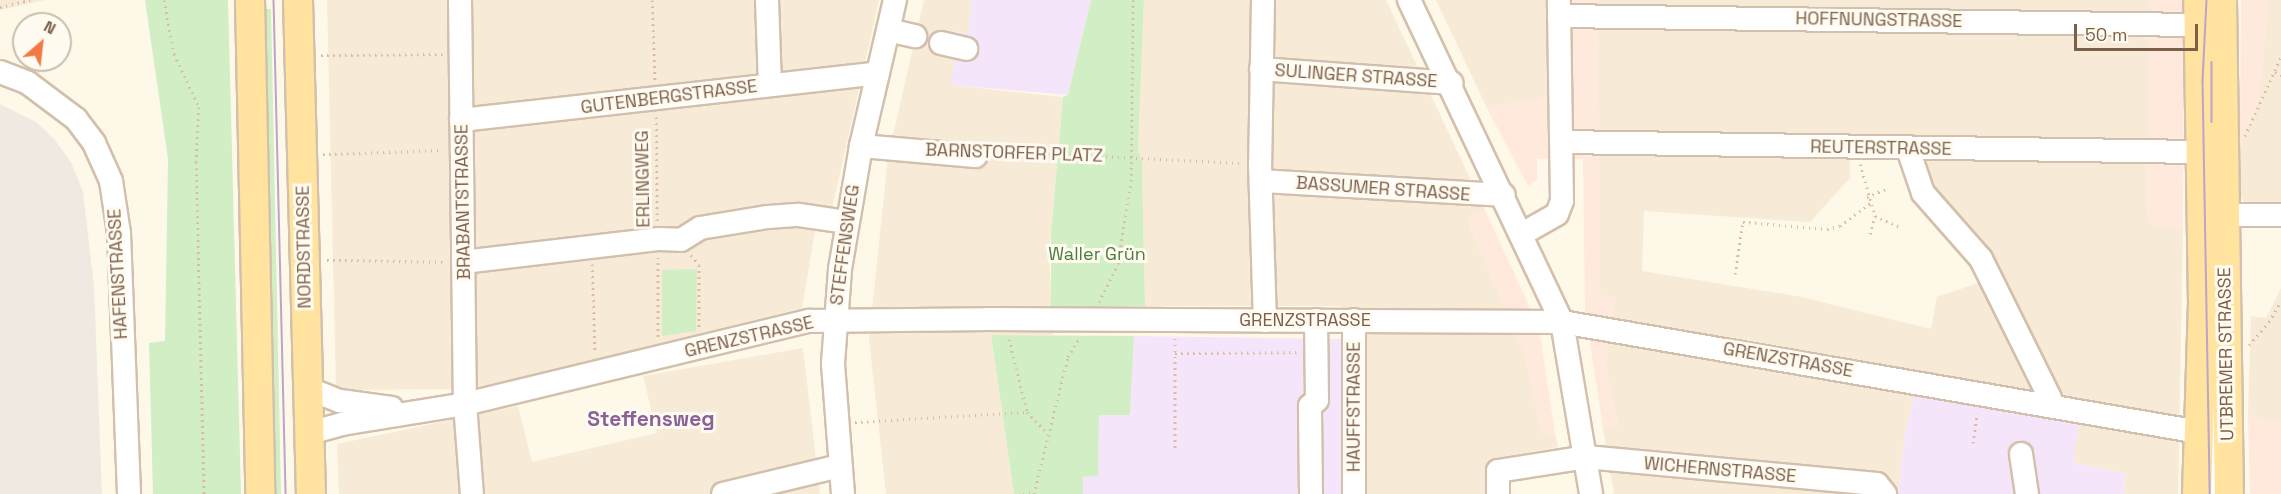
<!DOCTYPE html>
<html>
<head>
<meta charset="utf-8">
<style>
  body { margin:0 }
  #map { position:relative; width:2281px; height:494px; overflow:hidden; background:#fef8e9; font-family:"Space Grotesk",sans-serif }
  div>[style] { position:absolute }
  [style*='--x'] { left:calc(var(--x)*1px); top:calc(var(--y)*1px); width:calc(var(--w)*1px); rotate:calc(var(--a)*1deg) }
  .residential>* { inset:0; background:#f7ead6 }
  .commercial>* { inset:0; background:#ffe9dc }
  .industrial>* { inset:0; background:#efe9e2 }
  .education>* { inset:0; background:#f5e5fb }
  .green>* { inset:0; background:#d2eec5 }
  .path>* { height:3px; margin-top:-1.5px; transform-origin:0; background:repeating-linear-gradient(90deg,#dcbc9f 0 1.5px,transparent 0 6px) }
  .roads { filter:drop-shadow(2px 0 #d3c0ac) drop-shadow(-2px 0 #d3c0ac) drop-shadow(0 2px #d3c0ac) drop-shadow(0 -2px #d3c0ac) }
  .minor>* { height:22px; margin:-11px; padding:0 11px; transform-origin:11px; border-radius:11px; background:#fff }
  .major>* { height:28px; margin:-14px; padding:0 14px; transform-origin:14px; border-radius:14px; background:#ffe39f }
  .tram>* { height:1.5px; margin:-0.75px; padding:0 0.75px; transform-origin:0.75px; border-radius:0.75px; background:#bca4cb }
  span { translate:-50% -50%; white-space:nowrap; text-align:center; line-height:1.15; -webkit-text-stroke:6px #fffbf1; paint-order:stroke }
  .street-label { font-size:18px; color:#7c5f49 }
  .park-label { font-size:18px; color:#4a7d3c }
  .quarter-label { font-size:21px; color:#8a6198; font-weight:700 }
  .north { position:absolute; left:12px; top:12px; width:60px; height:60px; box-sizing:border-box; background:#fffbf1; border:2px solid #cbbdae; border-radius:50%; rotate:28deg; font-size:16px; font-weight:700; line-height:24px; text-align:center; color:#7c5f49 }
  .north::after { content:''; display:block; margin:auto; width:21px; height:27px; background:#f27943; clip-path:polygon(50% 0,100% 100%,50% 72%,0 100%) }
  .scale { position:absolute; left:2074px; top:24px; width:124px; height:27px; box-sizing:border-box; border:3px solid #7c5f49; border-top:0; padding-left:8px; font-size:18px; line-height:21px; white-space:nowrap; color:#7c5f49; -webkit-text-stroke:4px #fffbf1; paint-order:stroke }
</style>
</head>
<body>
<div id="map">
  <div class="residential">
    <i style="clip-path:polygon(0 0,46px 0,0 10px)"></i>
    <i style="clip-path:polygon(327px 0,879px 0,831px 213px,818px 213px,802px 308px,476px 389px,336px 390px)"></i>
    <i style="clip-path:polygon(924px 0,972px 0,968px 34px,945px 30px,957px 52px,951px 85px,1063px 97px,1049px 253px,1053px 335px,991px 336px,1014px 494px,886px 494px,869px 339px,888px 157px)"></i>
    <i style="clip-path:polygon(1144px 0,1386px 0,1485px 210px,1467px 219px,1525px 353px,1542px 435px,1555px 434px,1558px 447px,1490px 459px,1486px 469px,1485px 494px,1341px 494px,1341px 306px,1145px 306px,1142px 162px,1138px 150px)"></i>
    <i style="clip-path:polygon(1436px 0,1554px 0,1556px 96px,1487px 108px)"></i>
    <i style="clip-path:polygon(evenodd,1597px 0,2149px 0,2147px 223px,2183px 230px,2178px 494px,2124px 494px,2125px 473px,2072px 463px,2079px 425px,1914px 396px,1905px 434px,1898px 494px,1614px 494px,1603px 428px,1618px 426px,1605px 363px,1615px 298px,1600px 295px,1597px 0,1850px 160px,1904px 160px,1987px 280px,1937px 297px,1931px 329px,1802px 297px,1642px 271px,1644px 211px,1810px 222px,1850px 178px,1850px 160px)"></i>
    <i style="clip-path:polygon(2268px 0,2281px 0,2281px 228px,2249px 224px,2248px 205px,2240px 197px,2240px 146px,2259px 98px)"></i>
    <i style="clip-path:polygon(2281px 288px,2281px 421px,2248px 417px,2251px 316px,2266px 318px)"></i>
    <i style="clip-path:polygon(803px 348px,820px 494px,339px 494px,337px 444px,518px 406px,532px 462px,657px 433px,643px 376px)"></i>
  </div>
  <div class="commercial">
    <i style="clip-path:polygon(1554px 0,1597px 0,1600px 294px,1615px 298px,1605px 363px,1618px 426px,1603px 428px,1585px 310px,1583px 159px,1537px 159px,1537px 180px,1528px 186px,1487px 108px,1555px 96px)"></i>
    <i style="clip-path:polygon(2149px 0,2184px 0,2183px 230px,2147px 223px)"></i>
    <i style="clip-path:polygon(2241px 0,2268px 0,2259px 98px,2240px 146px)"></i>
    <i style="clip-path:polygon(1485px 210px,1527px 301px,1541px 340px,1555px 434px,1542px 435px,1525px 353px,1467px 218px)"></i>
    <i style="clip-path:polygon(2248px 417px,2281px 420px,2281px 494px,2250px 494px)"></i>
  </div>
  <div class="industrial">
    <i style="clip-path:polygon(0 104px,36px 122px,54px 139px,71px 162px,83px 192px,94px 286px,102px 494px,0 494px)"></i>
  </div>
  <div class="education">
    <i style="clip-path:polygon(972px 0,1091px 0,1068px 95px,950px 85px,957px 52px,940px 49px,944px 30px,968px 34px)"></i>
    <i style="clip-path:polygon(1134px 336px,1341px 339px,1341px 494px,1083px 494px,1083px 477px,1098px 476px,1099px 414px,1130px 414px)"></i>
    <i style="clip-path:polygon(1914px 396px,2079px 425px,2073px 463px,2125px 473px,2124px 494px,1898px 494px,1905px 434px)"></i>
  </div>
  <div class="green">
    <i style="clip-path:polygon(145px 0,228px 0,241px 494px,153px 494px,149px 343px,165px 341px,168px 159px)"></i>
    <i style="clip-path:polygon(1091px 0,1144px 0,1138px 149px,1142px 162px,1145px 306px,1051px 306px,1051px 233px,1063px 97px,1068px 95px)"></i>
    <i style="clip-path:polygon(263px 9px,271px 9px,281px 494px,270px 494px)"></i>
    <i style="clip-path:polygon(697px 269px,696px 331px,662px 336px,662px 270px)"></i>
    <i style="clip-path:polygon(991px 335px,1134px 336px,1130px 415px,1099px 415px,1098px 476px,1083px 477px,1083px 494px,1014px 494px)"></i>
  </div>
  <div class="path">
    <i style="--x:164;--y:0;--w:55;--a:79.5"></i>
    <i style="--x:174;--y:54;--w:59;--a:64.7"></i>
    <i style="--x:199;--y:107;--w:55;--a:93.1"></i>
    <i style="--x:196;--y:162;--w:332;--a:88.6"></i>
    <i style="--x:652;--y:0;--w:80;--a:87.9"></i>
    <i style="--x:0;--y:7;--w:31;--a:-13"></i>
    <i style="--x:321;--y:55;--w:123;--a:-0.5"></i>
    <i style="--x:2275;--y:72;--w:7;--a:27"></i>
    <i style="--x:656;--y:117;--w:104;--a:89.4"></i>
    <i style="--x:2245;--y:136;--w:87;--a:-65.5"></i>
    <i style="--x:323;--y:154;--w:119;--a:-1.9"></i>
    <i style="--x:995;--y:155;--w:63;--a:-0.9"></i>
    <i style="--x:1058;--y:154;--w:182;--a:2.8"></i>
    <i style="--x:1860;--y:164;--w:54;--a:73.9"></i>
    <i style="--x:1875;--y:216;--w:27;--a:24"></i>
    <i style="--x:1867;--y:197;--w:23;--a:-23"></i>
    <i style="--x:1870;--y:234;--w:19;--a:-74"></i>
    <i style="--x:691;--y:255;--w:13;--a:51"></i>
    <i style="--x:699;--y:265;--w:62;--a:90"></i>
    <i style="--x:658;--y:257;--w:81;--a:90"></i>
    <i style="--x:327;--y:260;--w:117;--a:1"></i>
    <i style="--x:592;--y:264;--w:89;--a:88.1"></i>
    <i style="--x:1735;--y:274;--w:53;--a:-81.3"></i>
    <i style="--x:1743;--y:222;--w:84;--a:4.8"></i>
    <i style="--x:1827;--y:229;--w:13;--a:-13"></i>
    <i style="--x:1840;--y:226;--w:38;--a:-37"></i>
    <i style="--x:1099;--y:302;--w:42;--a:-63.4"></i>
    <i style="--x:1118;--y:264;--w:84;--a:-81.1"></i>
    <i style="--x:1131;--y:181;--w:181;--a:-89.4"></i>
    <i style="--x:1175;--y:338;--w:113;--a:90"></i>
    <i style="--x:1009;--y:339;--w:75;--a:76.1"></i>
    <i style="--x:1027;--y:412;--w:29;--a:46"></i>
    <i style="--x:2249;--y:345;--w:30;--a:-49"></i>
    <i style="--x:2269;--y:322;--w:24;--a:-60"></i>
    <i style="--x:1175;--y:353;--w:124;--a:-0.5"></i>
    <i style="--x:855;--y:422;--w:172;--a:-3.3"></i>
    <i style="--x:1973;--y:443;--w:30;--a:-82"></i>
    <i style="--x:1023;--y:494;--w:11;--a:-5"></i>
    <i style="--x:1034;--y:494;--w:141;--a:-76.1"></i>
    <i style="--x:1068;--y:357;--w:21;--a:-59"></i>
  </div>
  <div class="roads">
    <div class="minor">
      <i style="--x:460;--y:0;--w:404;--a:89.3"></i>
      <i style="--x:465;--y:404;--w:90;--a:85.6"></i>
      <i style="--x:767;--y:0;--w:85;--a:88"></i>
      <i style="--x:1263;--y:0;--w:164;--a:91"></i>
      <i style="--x:1260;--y:164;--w:157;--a:88.2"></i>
      <i style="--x:1409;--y:0;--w:357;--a:64.6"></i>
      <i style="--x:1562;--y:322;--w:174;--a:80.4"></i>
      <i style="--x:1559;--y:16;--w:639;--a:0.81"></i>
      <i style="--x:888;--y:30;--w:28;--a:13"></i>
      <i style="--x:941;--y:43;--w:26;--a:13"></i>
      <i style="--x:1261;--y:69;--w:191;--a:4.2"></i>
      <i style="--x:0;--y:72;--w:30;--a:21"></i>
      <i style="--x:28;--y:83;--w:60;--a:36.9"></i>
      <i style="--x:76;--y:119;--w:30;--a:53"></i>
      <i style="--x:94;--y:143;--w:42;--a:65.9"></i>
      <i style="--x:111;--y:181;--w:53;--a:81.3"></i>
      <i style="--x:119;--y:233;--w:261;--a:87.8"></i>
      <i style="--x:461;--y:120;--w:419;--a:-6.4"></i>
      <i style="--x:1561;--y:142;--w:640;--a:0.9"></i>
      <i style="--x:861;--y:146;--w:115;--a:5"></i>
      <i style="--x:1908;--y:149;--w:46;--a:71.2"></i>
      <i style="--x:1923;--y:193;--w:88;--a:48.7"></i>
      <i style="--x:1981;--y:259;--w:155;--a:63.6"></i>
      <i style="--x:2050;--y:398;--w:7;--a:106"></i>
      <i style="--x:1261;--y:181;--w:243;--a:3.3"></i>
      <i style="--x:2224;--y:215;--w:57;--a:0"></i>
      <i style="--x:1522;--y:234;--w:40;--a:-29.7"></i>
      <i style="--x:1557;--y:214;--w:14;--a:-69"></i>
      <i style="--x:1562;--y:201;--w:199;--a:-90.9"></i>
      <i style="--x:463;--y:262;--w:196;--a:-6.7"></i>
      <i style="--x:658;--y:239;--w:23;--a:2"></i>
      <i style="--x:681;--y:240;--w:22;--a:-32"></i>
      <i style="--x:700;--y:228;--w:69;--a:-9.2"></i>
      <i style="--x:768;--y:217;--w:31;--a:-4"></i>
      <i style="--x:799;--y:215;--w:49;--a:8.3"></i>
      <i style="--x:307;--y:388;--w:35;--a:22"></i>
      <i style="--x:340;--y:401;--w:52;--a:7.7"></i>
      <i style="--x:2213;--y:409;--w:85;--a:90"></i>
      <i style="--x:309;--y:433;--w:34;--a:-15"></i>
      <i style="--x:342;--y:424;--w:125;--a:-9.2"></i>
      <i style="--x:465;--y:404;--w:354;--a:-13.6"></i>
      <i style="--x:809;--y:321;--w:179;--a:-0.6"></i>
      <i style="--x:988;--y:319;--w:574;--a:0.3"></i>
      <i style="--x:1562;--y:322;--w:646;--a:9.8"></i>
      <i style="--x:2021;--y:454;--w:40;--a:81.5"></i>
      <i style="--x:723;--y:494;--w:120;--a:-13.5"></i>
      <i style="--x:843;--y:494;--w:131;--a:-94.4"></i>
      <i style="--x:833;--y:363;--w:94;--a:-85.7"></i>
      <i style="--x:840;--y:269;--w:125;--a:-80.3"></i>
      <i style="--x:861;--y:146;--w:150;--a:-76.9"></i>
      <i style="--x:1311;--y:494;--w:88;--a:-90.7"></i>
      <i style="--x:1310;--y:406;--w:9;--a:-41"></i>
      <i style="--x:1317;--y:400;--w:80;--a:-90.7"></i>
      <i style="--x:1354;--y:494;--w:174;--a:-90"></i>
      <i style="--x:1498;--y:494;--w:23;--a:-90"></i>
      <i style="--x:1498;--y:471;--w:89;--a:-9"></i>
      <i style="--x:1586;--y:457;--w:292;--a:5.3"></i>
      <i style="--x:1877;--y:484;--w:13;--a:51"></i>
    </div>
    <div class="major">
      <i style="--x:250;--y:0;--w:494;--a:88.8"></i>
      <i style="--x:298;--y:0;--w:494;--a:88.5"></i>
      <i style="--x:2222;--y:0;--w:494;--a:89.2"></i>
      <i style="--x:2197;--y:494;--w:191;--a:-88.2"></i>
      <i style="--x:2203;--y:303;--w:303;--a:-90.9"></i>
    </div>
  </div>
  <div class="tram">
    <i style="--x:274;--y:0;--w:494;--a:88.6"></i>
    <i style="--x:2207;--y:0;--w:81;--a:92.8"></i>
    <i style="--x:2203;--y:81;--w:413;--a:89"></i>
    <i style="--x:2212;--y:62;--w:60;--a:90"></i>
  </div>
  <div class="street-label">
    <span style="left:1879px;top:20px;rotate:1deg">HOFFNUNGSTRASSE</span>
    <span style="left:1356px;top:76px;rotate:4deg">SULINGER STRASSE</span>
    <span style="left:669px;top:97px;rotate:-7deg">GUTENBERGSTRASSE</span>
    <span style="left:1881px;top:148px;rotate:1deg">REUTERSTRASSE</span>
    <span style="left:1014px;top:153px;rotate:2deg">BARNSTORFER PLATZ</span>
    <span style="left:643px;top:179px;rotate:-91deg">ERLINGWEG</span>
    <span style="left:1383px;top:189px;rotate:4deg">BASSUMER STRASSE</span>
    <span style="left:463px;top:202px;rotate:-91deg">BRABANTSTRASSE</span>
    <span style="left:845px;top:245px;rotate:-82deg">STEFFENSWEG</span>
    <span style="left:304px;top:247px;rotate:-91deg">NORDSTRASSE</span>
    <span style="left:118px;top:274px;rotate:-93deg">HAFENSTRASSE</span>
    <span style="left:1305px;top:320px">GRENZSTRASSE</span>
    <span style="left:749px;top:337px;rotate:-13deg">GRENZSTRASSE</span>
    <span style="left:2226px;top:354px;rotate:-91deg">UTBREMER STRASSE</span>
    <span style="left:1788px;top:360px;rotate:10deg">GRENZSTRASSE</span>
    <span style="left:1354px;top:407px;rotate:-90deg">HAUFFSTRASSE</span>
    <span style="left:1720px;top:470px;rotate:5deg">WICHERNSTRASSE</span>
  </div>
  <div class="park-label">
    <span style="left:1097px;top:254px">Waller Grün</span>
  </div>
  <div class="quarter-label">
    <span style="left:651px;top:419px">Steffensweg</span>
  </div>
  <div class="north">N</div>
  <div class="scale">50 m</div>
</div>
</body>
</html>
